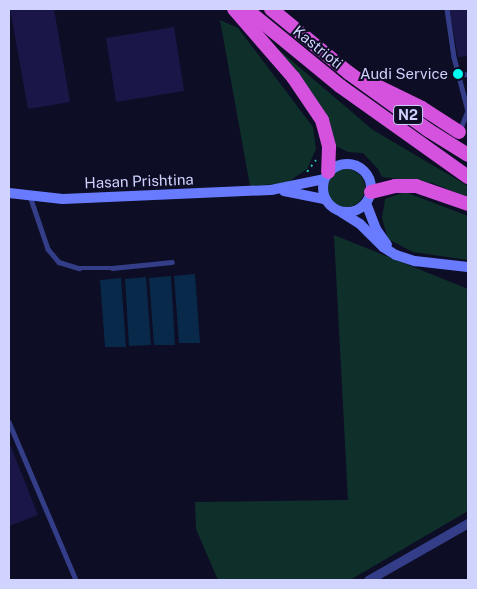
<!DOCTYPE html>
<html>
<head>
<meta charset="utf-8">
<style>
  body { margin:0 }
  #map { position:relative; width:477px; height:589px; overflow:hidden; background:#0d0d25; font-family:"Public Sans",sans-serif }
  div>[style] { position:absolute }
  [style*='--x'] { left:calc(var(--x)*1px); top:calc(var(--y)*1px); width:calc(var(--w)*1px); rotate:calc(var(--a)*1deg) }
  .green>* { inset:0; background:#0f302a }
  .round { border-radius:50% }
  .water>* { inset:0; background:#082949 }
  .building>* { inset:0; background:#1a1748 }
  .path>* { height:2px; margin-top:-1px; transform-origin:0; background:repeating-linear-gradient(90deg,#25bf9f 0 2.5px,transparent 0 6.5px) }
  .service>* { height:4.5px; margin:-2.25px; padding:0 2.25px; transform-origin:2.25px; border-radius:2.25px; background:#343d88 }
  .minor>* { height:9px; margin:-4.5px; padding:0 4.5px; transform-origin:4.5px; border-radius:4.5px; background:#343d88 }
  .secondary>* { height:10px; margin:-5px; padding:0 5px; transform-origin:5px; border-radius:5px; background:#687bff }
  .secondary>.ring { margin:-5px; padding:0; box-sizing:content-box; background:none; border:10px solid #687bff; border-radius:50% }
  .trunk>* { height:14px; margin:-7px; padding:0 7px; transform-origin:7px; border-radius:7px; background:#d452de }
  .dots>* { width:14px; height:14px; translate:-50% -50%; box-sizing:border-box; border:2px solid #0d0d25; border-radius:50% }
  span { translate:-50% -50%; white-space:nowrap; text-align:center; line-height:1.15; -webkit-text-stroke:4px #0d0d25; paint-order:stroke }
  .shield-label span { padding:1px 4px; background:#0d0d25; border:1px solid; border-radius:4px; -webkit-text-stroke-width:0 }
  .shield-label { font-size:14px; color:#d1d3ff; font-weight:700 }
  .street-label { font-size:15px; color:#d1d3ff }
  .poi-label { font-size:15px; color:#d1d3ff }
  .right { translate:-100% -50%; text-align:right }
  .frame { position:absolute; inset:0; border:10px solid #d1d3ff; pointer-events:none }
</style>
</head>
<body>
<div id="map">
  <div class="green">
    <i style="clip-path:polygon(220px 20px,238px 28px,313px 127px,316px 149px,307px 169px,287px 183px,250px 186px)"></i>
    <i style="clip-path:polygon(272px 44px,373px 130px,468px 186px,468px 197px,432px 183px,382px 177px,378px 169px,363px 153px,348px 152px,334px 145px)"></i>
    <i class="round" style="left:327px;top:169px;width:38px;height:38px"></i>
    <i style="clip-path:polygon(405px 192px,468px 216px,468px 260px,413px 252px,388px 239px,382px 218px,385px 199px)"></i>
    <i style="clip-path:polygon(334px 235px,468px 289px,468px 511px,350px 580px,218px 580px,196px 529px,195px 502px,348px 500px)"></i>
  </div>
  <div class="water">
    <i style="clip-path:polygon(195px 274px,200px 343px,179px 343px,174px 276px)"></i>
    <i style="clip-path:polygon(171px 276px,175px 345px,154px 345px,149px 278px)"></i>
    <i style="clip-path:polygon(146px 277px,151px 345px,129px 346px,125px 279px)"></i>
    <i style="clip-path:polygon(121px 278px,126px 347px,105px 347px,100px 280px)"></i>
  </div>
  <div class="building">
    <i style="clip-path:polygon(10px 9px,54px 9px,70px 102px,28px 109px)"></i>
    <i style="clip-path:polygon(449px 9px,468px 9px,468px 56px,458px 57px)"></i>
    <i style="clip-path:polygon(174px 27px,184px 91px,116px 102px,106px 38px)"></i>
    <i style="clip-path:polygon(9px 442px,38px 515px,9px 526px)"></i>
  </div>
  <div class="path">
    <i style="--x:307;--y:172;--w:15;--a:-53"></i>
  </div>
  <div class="service">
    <i style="--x:447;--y:9;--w:49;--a:81.7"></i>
    <i style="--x:454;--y:57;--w:56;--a:75.5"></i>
    <i style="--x:468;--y:111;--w:22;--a:112"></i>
    <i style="--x:459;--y:75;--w:9;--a:-6"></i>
    <i style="--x:30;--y:196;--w:56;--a:71.2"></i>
    <i style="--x:48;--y:249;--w:17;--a:50"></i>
    <i style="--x:59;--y:262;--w:21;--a:17"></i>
    <i style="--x:79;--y:268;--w:33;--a:0"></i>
    <i style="--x:112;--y:268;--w:60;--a:-5.7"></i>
    <i style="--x:9;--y:422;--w:172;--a:67"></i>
  </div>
  <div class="minor">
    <i style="--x:368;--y:580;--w:115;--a:-29.7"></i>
  </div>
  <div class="secondary">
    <i class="ring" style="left:323px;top:164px;width:38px;height:38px"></i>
    <i style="--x:284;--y:191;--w:41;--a:11.3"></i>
    <i style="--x:9;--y:193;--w:54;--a:6.3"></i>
    <i style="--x:63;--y:199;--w:208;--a:-2.5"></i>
    <i style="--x:271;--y:190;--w:54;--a:-11.7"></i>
    <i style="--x:366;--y:203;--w:28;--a:69"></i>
    <i style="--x:376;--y:229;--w:19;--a:55"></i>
    <i style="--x:341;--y:212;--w:22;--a:32"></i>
    <i style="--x:360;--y:224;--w:33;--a:45"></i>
    <i style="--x:383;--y:247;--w:15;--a:32"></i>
    <i style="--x:396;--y:255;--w:20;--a:18"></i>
    <i style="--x:415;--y:261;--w:53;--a:6.5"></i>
  </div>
  <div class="trunk">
    <i style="--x:234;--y:9;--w:90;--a:49.1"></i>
    <i style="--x:293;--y:77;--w:52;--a:56"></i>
    <i style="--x:322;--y:120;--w:28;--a:75"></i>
    <i style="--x:329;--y:147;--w:25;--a:92"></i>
    <i style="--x:246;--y:9;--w:122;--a:39.3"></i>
    <i style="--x:340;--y:86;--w:157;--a:35.4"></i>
    <i style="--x:271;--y:9;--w:101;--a:39.4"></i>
    <i style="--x:349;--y:73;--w:97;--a:35.8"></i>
    <i style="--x:428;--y:130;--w:47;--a:32"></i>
    <i style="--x:375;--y:85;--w:52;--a:26.1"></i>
    <i style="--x:422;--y:108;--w:44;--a:33"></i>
    <i style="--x:371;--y:192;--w:25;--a:-14"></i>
    <i style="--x:395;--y:186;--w:21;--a:0"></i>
    <i style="--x:416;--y:186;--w:55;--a:19.1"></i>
  </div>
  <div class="dots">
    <i style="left:458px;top:74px;background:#00fcf0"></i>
  </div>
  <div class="shield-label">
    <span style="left:408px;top:115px">N2</span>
  </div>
  <div class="street-label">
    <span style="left:318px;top:47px;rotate:39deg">Kastrioti</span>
    <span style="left:139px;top:181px;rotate:-2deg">Hasan Prishtina</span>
  </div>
  <div class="poi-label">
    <span class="right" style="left:448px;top:74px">Audi Service</span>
  </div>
  <div class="frame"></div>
</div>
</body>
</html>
